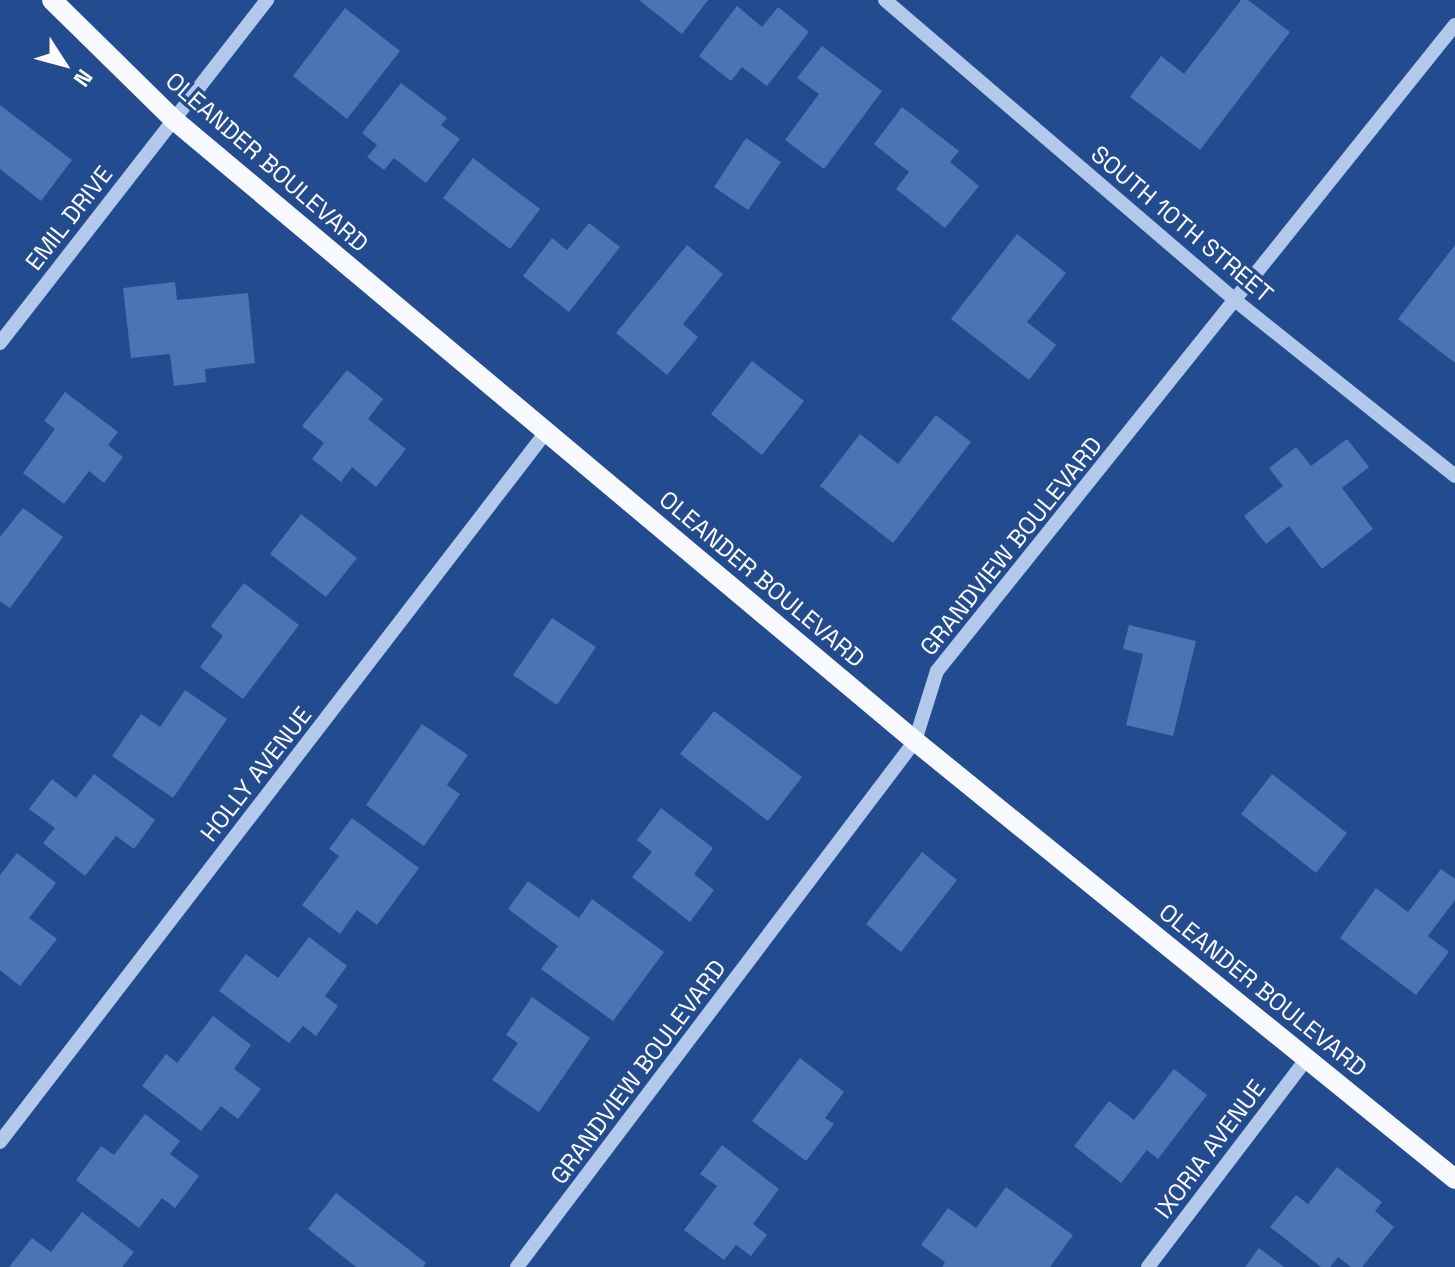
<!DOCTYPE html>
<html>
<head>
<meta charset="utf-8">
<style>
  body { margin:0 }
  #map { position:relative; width:1455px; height:1267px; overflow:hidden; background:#234b8f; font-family:"Space Grotesk",sans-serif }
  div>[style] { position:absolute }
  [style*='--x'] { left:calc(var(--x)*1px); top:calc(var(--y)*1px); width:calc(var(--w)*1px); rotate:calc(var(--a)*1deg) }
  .building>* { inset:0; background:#4b74b6 }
  .minor>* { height:14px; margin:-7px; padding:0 7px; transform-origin:7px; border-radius:7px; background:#b3c9ec }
  .major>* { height:20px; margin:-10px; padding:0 10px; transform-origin:10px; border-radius:10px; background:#f8faff }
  span { translate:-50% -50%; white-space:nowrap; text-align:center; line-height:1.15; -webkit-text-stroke:7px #234b8f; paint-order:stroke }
  .street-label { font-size:24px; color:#fff }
  .north { position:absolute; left:24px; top:24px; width:80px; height:80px; -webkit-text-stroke:6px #234b8f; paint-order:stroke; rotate:126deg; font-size:22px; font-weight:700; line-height:32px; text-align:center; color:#fff }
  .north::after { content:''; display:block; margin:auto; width:28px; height:36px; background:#fff; clip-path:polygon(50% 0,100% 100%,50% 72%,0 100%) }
</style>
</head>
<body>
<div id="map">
  <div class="building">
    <i style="clip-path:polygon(639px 0,708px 0,682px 34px)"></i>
    <i style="clip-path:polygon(1241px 0,1248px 0,1290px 32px,1200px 150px,1130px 97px,1161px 56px,1184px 74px)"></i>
    <i style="clip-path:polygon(737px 6px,762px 27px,778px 7px,809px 32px,767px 86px,742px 67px,731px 81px,699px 56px)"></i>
    <i style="clip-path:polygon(345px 8px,400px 51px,347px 119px,293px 76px)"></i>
    <i style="clip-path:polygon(822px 46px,882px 91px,824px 169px,785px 140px,819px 94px,797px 78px)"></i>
    <i style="clip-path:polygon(401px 83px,447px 118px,441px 125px,460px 139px,426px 183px,394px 158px,384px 170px,367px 157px,377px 145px,362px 133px)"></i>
    <i style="clip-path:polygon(0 105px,72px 160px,41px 201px,0 169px)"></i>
    <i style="clip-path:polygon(902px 107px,959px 151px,950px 162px,979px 186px,945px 228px,896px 189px,909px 172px,874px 144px)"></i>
    <i style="clip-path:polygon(746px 138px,781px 162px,748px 210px,714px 187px)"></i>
    <i style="clip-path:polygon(473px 158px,540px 209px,510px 249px,443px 198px)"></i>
    <i style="clip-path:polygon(589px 223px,620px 247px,569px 312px,523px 276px,552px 238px,567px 250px)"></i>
    <i style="clip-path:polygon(1017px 234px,1066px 273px,1027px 322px,1056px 345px,1029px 380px,951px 319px)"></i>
    <i style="clip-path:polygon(687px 245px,723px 274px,683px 324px,698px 337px,667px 375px,616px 333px)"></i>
    <i style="clip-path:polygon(1455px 245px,1455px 363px,1398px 319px)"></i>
    <i style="clip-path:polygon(175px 282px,177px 300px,248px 293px,255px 363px,205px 369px,206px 382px,174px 386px,170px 354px,131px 358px,123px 288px)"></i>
    <i style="clip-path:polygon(752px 361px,804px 401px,762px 455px,711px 414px)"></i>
    <i style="clip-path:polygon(347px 370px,383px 399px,368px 419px,406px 449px,376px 487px,352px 467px,341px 482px,312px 459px,324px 443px,302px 426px)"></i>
    <i style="clip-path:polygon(65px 392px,118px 432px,108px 445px,123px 457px,104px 483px,89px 471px,64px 504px,23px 473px,55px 429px,44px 421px)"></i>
    <i style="clip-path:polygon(936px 415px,971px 442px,893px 543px,820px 486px,860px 434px,898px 464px)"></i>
    <i style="clip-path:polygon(1347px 439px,1369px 467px,1342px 488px,1373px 529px,1322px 569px,1289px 526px,1266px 544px,1244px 516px,1283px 486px,1269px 468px,1296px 447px,1311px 466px)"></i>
    <i style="clip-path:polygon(23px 508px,63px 537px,10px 608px,0 601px,0 537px)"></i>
    <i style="clip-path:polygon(301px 514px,357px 558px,326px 597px,270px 554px)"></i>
    <i style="clip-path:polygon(244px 583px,299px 625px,243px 699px,200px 667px,223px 636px,211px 626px)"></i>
    <i style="clip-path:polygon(552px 618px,596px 647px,557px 705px,513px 675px)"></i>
    <i style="clip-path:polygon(1129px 625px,1196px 641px,1173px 736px,1126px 725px,1143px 654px,1123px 649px)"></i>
    <i style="clip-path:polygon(185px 690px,227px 719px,173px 798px,112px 756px,141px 714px,160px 727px)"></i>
    <i style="clip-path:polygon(714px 711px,802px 777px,768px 821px,680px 754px)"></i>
    <i style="clip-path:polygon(422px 724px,468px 755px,447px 785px,460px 794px,424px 846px,366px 805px)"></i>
    <i style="clip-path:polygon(94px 774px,155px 820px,134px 849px,116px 836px,85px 876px,43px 843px,55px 828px,29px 809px,52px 779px,76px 798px)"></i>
    <i style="clip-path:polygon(1272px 774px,1347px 833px,1316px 873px,1241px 814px)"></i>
    <i style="clip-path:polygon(661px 808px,713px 848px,694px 874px,714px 890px,690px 922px,632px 877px,652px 852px,637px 840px)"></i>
    <i style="clip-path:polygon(352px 818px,419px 868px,377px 925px,357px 910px,340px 934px,302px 905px,339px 856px,329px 849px)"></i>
    <i style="clip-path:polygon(922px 852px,957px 880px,901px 952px,866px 924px)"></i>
    <i style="clip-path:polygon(17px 853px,56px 883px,29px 918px,57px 939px,20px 986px,0 970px,0 875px)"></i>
    <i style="clip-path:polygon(1441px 869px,1455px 879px,1455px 900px,1428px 936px,1449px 952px,1416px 995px,1340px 938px,1376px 888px,1408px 912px)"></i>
    <i style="clip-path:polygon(528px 881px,579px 918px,592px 899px,664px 952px,613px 1021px,541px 969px,558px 946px,508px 909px)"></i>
    <i style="clip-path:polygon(309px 937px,347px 966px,325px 996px,338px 1006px,316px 1036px,303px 1026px,289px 1043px,219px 991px,246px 954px,278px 978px)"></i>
    <i style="clip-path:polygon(532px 997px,590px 1038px,539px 1112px,492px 1080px,518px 1043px,506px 1035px)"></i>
    <i style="clip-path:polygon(213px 1016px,251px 1045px,234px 1069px,261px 1089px,238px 1119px,221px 1106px,201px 1131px,142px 1086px,166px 1054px,177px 1063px)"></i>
    <i style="clip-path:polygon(800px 1058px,844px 1092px,825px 1118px,834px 1124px,806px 1161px,752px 1121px)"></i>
    <i style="clip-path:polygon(1174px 1069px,1207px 1095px,1158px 1159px,1147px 1150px,1121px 1183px,1074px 1146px,1109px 1101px,1134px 1120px)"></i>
    <i style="clip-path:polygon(145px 1114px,180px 1141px,170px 1154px,199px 1176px,175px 1208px,162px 1198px,139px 1228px,76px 1180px,101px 1146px,114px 1155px)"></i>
    <i style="clip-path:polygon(722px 1145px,779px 1189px,753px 1224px,767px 1235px,751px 1256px,736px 1245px,724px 1260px,684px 1230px,717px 1186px,700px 1174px)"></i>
    <i style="clip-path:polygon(1337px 1167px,1382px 1202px,1375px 1211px,1394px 1227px,1362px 1267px,1351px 1267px,1338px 1257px,1330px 1267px,1321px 1267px,1270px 1227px,1296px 1195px,1308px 1204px)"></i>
    <i style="clip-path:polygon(1006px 1187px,1073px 1235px,1050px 1267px,942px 1267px,945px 1262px,921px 1245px,948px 1208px,976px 1228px)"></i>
    <i style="clip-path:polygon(336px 1193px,426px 1263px,423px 1267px,356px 1267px,308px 1229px)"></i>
    <i style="clip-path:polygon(82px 1212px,134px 1252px,122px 1267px,9px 1267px,32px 1238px,51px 1252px)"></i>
    <i style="clip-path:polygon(1259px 1248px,1284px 1267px,1245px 1267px)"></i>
  </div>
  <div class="minor">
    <i style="--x:885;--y:0;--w:462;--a:40.6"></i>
    <i style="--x:1236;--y:301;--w:280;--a:38.6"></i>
    <i style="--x:0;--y:343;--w:435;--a:-52.1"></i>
    <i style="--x:0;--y:1142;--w:896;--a:-52.44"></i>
    <i style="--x:517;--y:1267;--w:660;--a:-52.89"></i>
    <i style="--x:915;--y:741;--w:73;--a:-72.6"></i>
    <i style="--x:937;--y:671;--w:828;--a:-51.28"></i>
    <i style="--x:1148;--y:1267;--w:263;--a:-52.7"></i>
  </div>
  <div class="major">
    <i style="--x:52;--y:0;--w:170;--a:44.5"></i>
    <i style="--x:173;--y:119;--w:968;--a:39.97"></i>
    <i style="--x:915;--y:741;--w:695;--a:39.05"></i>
  </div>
  <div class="street-label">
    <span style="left:267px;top:162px;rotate:41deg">OLEANDER BOULEVARD</span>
    <span style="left:69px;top:218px;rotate:-52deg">EMIL DRIVE</span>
    <span style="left:1182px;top:224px;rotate:40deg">SOUTH 10TH STREET</span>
    <span style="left:1011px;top:546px;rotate:-51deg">GRANDVIEW BOULEVARD</span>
    <span style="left:762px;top:579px;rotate:40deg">OLEANDER BOULEVARD</span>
    <span style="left:256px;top:774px;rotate:-52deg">HOLLY AVENUE</span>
    <span style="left:1263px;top:990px;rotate:39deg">OLEANDER BOULEVARD</span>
    <span style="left:638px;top:1072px;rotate:-53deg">GRANDVIEW BOULEVARD</span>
    <span style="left:1210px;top:1149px;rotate:-53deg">IXORIA AVENUE</span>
  </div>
  <div class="north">N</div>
</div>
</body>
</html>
